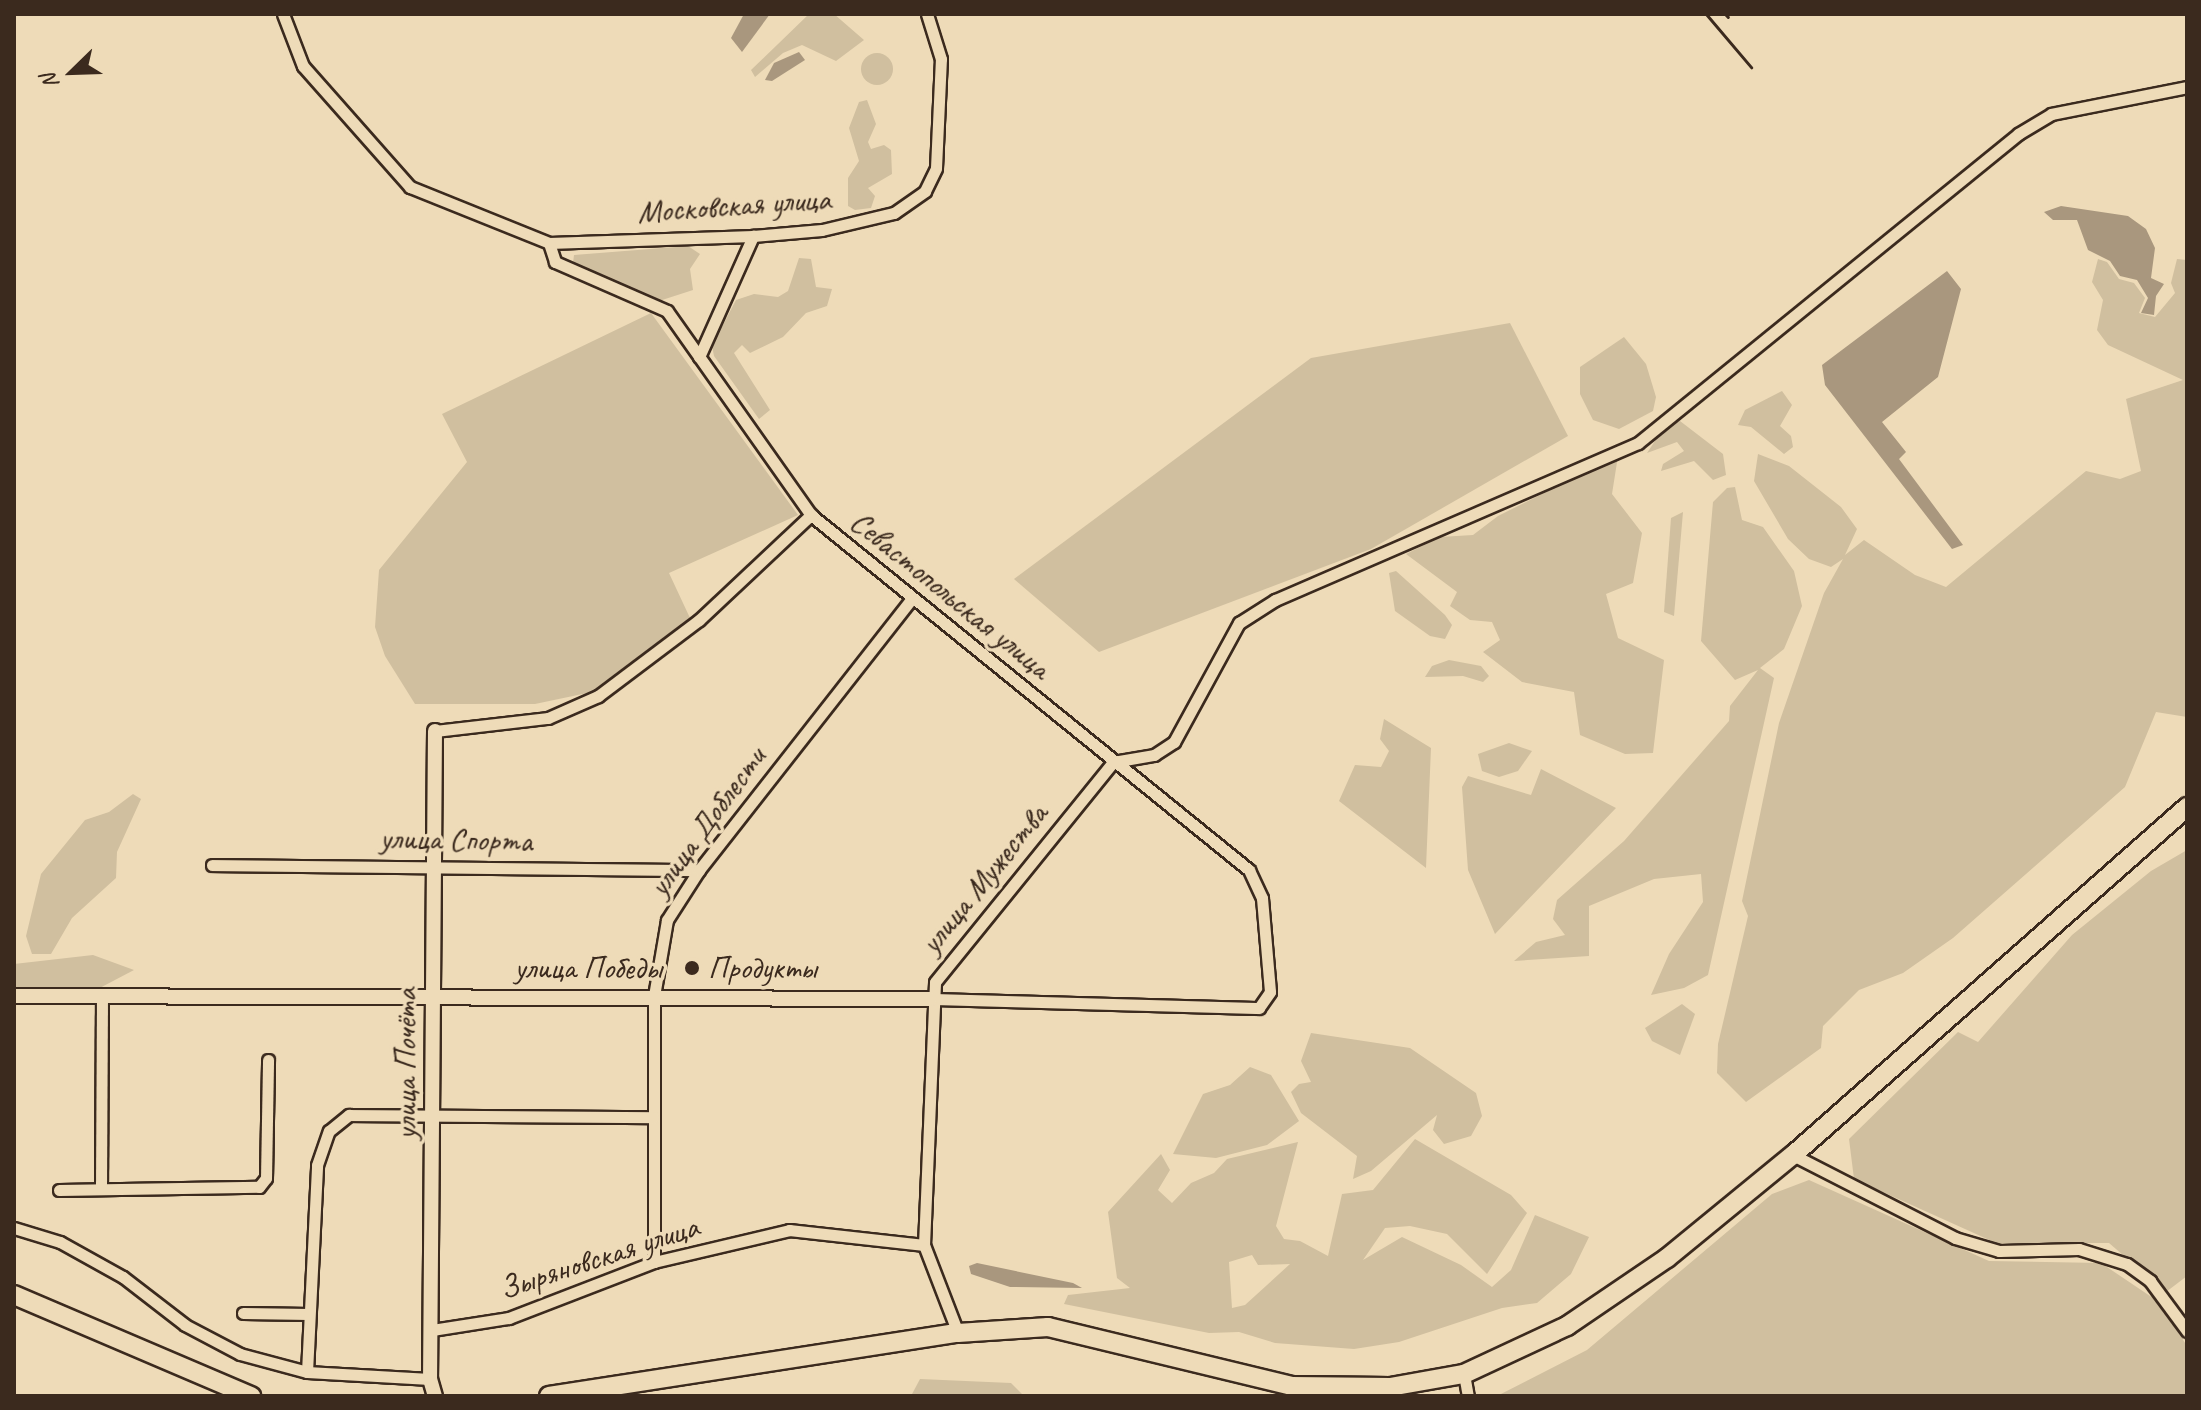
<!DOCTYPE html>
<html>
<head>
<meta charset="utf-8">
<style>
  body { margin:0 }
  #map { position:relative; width:2201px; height:1410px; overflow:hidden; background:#eedbb8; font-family:Caveat,sans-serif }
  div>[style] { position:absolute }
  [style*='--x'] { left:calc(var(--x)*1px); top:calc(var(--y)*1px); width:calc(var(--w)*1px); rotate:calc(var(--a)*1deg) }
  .green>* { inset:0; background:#d0bf9f }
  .round { border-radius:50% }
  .water>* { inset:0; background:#a9977e }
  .roads { filter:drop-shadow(2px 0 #3b2a1e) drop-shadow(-2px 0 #3b2a1e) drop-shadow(0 2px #3b2a1e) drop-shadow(0 -2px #3b2a1e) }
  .minor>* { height:11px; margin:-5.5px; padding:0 5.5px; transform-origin:5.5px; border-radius:5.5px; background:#eedbb8 }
  .tertiary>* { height:14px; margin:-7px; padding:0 7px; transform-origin:7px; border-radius:7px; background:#eedbb8 }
  .primary>* { height:18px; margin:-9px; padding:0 9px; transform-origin:9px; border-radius:9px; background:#eedbb8 }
  .rail>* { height:3px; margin:-1.5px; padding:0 1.5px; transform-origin:1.5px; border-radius:1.5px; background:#3b2a1e }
  .dots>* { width:22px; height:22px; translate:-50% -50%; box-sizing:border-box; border:4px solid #eedbb8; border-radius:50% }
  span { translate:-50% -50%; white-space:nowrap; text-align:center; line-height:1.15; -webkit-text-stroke:7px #eedbb8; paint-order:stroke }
  .street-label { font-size:32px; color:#3b2a1e }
  .poi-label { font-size:32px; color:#3b2a1e }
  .left { translate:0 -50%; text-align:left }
  .frame { position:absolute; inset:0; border:16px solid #3b2a1e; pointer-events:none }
  .north { position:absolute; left:32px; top:32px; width:80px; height:80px; -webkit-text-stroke:6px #eedbb8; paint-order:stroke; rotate:247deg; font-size:22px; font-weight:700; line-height:32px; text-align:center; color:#3b2a1e }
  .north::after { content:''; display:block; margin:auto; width:28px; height:36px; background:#3b2a1e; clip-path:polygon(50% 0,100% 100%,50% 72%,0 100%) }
</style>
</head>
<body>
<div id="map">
  <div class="green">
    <i style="clip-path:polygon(809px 14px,834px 14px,864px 40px,836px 61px,802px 45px,783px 53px,755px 77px,751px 70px)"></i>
    <i class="round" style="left:861px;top:53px;width:32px;height:32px"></i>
    <i style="clip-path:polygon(867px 100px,876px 124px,868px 142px,871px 149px,884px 145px,891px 150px,892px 174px,868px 188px,875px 196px,871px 208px,855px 210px,848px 206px,848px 178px,859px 161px,849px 128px,859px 102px)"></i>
    <i style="clip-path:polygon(688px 246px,700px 254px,690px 269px,693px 290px,659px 301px,573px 263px,574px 255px)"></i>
    <i style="clip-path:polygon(799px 258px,811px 259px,816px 287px,832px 289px,827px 306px,806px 313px,783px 337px,750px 353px,742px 345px,734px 353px,770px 410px,759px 419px,714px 356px,712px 346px,736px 300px,754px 294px,778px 297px,788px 291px)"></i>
    <i style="clip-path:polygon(2098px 259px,2107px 262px,2119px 279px,2134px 283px,2145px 298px,2139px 313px,2155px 317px,2175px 293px,2171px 283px,2177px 259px,2187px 260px,2187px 717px,2156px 712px,2125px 787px,1953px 938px,1903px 973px,1859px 990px,1823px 1026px,1821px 1048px,1746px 1102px,1717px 1073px,1718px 1044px,1748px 916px,1742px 901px,1779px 723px,1824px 593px,1843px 559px,1831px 567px,1809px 559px,1788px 539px,1754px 481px,1758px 454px,1789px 466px,1841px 507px,1857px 529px,1845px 555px,1864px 540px,1915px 575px,1946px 587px,2086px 471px,2120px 479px,2141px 471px,2126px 399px,2183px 380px,2108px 345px,2097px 330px,2103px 300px,2092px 282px)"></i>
    <i style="clip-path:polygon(651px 313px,798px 515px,669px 573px,690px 618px,592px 692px,535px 704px,415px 704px,385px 656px,375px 627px,379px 570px,467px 462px,442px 414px)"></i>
    <i style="clip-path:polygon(1510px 323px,1568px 436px,1371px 549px,1099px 652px,1014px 579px,1311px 358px)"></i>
    <i style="clip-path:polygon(1624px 337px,1646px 364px,1656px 397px,1653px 411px,1619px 429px,1593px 420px,1580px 394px,1580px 367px)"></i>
    <i style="clip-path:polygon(1782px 391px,1792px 405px,1780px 426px,1791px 436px,1793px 447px,1784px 454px,1751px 427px,1738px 425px,1745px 410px)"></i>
    <i style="clip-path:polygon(1680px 421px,1723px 454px,1726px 475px,1713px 480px,1694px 461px,1661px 471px,1663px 464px,1684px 451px,1677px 442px,1647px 453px,1665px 426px)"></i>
    <i style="clip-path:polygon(1618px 456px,1612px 494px,1642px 533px,1633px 583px,1606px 594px,1618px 638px,1664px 660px,1653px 753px,1625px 754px,1580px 735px,1574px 692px,1522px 682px,1483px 652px,1500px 640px,1492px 622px,1470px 620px,1450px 606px,1457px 592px,1406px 554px,1440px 537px,1473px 535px,1498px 516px)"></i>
    <i style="clip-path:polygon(1735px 487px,1742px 520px,1763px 527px,1794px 571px,1802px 606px,1784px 649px,1760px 668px,1774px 678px,1708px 975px,1684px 988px,1651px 995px,1669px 954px,1703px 902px,1701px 874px,1654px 879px,1589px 906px,1589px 956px,1514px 961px,1536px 942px,1565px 935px,1553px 919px,1557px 900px,1624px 841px,1729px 721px,1730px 706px,1758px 670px,1735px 680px,1701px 641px,1713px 502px,1727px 488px)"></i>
    <i style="clip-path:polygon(1683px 512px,1674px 616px,1664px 612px,1671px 518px)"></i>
    <i style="clip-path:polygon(1396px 571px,1445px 615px,1452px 625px,1445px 639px,1430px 636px,1395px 611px,1389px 573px)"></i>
    <i style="clip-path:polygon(1449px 660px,1481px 666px,1489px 676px,1483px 682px,1463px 676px,1425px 677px,1432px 666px)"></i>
    <i style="clip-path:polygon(1384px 719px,1431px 748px,1426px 868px,1339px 801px,1355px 765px,1381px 767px,1389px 751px,1380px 739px)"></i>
    <i style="clip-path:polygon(1509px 743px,1532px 751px,1518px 771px,1499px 777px,1482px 771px,1478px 754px)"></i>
    <i style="clip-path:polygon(1541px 769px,1616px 808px,1495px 934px,1468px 870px,1462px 787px,1468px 776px,1531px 795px)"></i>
    <i style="clip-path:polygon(133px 794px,141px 799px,117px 852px,116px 878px,72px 918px,51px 954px,32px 954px,26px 936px,41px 874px,85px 820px,109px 812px)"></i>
    <i style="clip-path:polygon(2187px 850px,2187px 1276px,2166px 1292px,2109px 1243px,1996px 1243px,1854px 1179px,1849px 1139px,1958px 1032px,1978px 1042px,2072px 935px,2151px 871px)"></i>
    <i style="clip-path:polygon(93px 955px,134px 970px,94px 991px,14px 991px,14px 964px)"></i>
    <i style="clip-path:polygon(1682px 1004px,1695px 1014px,1680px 1055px,1652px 1041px,1645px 1028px)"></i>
    <i style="clip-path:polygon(1311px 1033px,1410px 1048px,1476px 1093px,1482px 1116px,1471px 1136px,1444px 1144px,1433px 1130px,1437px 1115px,1371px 1171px,1353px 1179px,1357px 1156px,1301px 1113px,1291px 1092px,1299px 1084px,1311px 1082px,1301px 1061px)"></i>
    <i style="clip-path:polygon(1250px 1067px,1271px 1075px,1299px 1121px,1267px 1145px,1216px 1158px,1173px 1154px,1203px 1094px,1230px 1085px)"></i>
    <i style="clip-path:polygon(evenodd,1415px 1139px,1511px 1195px,1527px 1213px,1487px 1274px,1447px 1234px,1410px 1226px,1385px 1228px,1363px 1260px,1402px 1237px,1461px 1265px,1492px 1287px,1511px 1270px,1535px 1215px,1589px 1237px,1571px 1274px,1537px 1303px,1502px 1308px,1399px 1342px,1354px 1349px,1275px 1343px,1239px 1332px,1209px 1333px,1064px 1304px,1068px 1295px,1130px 1288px,1117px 1278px,1108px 1212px,1161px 1154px,1170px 1170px,1158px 1190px,1172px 1203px,1191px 1183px,1214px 1173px,1227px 1159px,1298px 1142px,1276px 1226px,1284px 1239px,1300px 1241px,1328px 1256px,1342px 1194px,1373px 1190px,1415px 1139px,1252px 1255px,1258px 1265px,1290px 1264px,1245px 1305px,1232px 1308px,1229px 1262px,1252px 1255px)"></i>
    <i style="clip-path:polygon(1809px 1180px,1989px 1261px,2101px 1263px,2153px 1298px,2174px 1326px,2187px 1346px,2187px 1396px,1497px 1396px,1587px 1350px,1772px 1194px)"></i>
    <i style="clip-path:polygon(920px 1379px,1011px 1383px,1024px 1396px,911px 1396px)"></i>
  </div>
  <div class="water">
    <i style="clip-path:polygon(744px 14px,770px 14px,742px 52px,731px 38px)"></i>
    <i style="clip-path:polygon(799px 52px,805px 60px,772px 81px,765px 80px,774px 63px)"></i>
    <i style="clip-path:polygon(2061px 206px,2128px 216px,2146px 229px,2155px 248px,2151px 278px,2164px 284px,2156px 296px,2154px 315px,2141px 313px,2148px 298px,2137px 280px,2120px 276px,2110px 261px,2088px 250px,2077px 220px,2053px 220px,2044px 212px)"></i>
    <i style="clip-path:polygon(1947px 271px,1961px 289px,1938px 377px,1882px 422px,1906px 452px,1899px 459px,1963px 545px,1952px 549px,1825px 385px,1822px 365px)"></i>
    <i style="clip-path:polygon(977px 1263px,1073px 1283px,1082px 1288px,1010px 1287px,971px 1274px,969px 1266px)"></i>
  </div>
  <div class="roads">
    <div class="minor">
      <i style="--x:283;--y:14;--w:56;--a:69"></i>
      <i style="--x:303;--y:66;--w:162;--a:48.5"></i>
      <i style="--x:410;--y:187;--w:150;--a:21.9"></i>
      <i style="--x:549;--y:243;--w:204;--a:-2"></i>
      <i style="--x:753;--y:236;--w:69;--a:-5"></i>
      <i style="--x:822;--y:230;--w:74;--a:-13.3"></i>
      <i style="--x:894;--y:213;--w:38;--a:-35"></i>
      <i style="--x:925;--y:191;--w:25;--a:-64"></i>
      <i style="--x:936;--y:168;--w:109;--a:-87.4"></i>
      <i style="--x:941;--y:59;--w:47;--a:-107.3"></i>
      <i style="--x:549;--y:243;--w:20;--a:72"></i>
      <i style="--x:555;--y:262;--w:122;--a:23.6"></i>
      <i style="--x:667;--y:311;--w:250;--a:54.8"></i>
      <i style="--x:811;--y:515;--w:564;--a:39.02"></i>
      <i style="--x:1249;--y:870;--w:31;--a:65"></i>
      <i style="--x:1262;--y:898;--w:94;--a:85.1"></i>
      <i style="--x:1270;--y:992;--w:19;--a:125"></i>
      <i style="--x:1259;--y:1008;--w:329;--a:-178.4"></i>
      <i style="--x:699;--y:357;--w:133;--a:-65.9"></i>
      <i style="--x:435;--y:731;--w:114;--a:-6.6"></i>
      <i style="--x:548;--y:718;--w:55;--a:-23.7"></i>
      <i style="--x:598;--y:696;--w:126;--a:-37"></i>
      <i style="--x:699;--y:620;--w:154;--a:-43.2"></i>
      <i style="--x:212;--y:865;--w:487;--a:0.6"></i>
      <i style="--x:1793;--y:1155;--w:182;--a:27.1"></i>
      <i style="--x:1955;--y:1238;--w:46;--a:16.5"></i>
      <i style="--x:1999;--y:1251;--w:80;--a:-1.4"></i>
      <i style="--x:2079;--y:1249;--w:50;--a:17.4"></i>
      <i style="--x:2127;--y:1264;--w:29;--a:36"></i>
      <i style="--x:2150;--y:1281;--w:62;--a:53.5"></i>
      <i style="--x:101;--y:1188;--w:191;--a:-89.7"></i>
      <i style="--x:59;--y:1190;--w:200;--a:-0.9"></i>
      <i style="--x:259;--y:1187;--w:11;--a:-52"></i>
      <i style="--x:266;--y:1178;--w:118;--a:-89"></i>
      <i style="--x:14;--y:1228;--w:48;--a:16.9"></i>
      <i style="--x:60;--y:1242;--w:72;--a:29.1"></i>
      <i style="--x:123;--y:1277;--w:78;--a:37.7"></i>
      <i style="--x:185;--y:1325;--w:62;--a:27.8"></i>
      <i style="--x:240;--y:1354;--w:69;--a:15"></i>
      <i style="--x:307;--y:1372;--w:123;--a:3.3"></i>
      <i style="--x:654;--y:1262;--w:266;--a:-90"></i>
      <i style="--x:654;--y:996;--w:77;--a:-80.3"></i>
      <i style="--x:667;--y:920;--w:59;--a:-57.4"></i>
      <i style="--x:699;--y:870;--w:345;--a:-51.9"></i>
      <i style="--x:243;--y:1313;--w:66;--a:0.9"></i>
      <i style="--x:432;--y:1330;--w:78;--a:-8.9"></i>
      <i style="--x:509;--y:1318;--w:155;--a:-21.1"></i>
      <i style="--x:654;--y:1262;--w:139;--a:-13.3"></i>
      <i style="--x:789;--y:1230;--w:136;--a:6.3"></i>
      <i style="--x:958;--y:1333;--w:94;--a:-111.1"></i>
      <i style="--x:924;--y:1245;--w:263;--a:-87.6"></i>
      <i style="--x:935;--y:982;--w:283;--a:-51"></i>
      <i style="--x:1113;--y:762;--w:42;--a:-9.7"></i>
      <i style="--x:1154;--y:755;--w:24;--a:-33"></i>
      <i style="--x:1174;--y:742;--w:136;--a:-61.4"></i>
      <i style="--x:1239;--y:623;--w:43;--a:-32.6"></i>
      <i style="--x:1275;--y:600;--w:395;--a:-23.4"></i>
      <i style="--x:1638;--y:443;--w:490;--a:-39.1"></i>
      <i style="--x:2018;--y:134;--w:39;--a:-31"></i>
      <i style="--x:2051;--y:114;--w:139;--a:-11.2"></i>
      <i style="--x:307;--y:1372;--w:207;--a:-87.2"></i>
      <i style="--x:317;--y:1165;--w:36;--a:-71"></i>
      <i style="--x:329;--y:1131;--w:26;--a:-39"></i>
      <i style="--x:349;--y:1115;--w:304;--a:0.4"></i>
      <i style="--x:1464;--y:1374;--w:22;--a:80"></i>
    </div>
    <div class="tertiary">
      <i style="--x:435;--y:731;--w:648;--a:90.44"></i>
      <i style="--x:430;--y:1379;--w:18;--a:74"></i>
      <i style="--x:14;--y:996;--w:916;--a:0.19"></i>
    </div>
    <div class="primary">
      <i style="--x:14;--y:1295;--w:258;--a:23.1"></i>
      <i style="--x:549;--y:1396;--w:414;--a:-8.8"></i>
      <i style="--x:958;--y:1333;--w:90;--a:-3.8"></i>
      <i style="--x:1048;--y:1327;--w:250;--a:13.6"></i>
      <i style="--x:1291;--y:1386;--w:99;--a:0.6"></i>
      <i style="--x:1390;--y:1387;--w:75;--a:-10"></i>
      <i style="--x:1464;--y:1374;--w:114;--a:-25"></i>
      <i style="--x:1567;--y:1326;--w:121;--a:-34.2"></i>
      <i style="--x:1667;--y:1258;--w:163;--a:-39.3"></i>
      <i style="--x:1793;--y:1155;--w:526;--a:-41.45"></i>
    </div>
  </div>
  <div class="rail">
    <i style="--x:1706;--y:14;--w:70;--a:49.7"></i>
    <i style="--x:1725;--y:14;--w:4;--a:45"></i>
  </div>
  <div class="dots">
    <i style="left:692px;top:968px;background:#3b2a1e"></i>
  </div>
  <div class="street-label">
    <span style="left:734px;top:206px;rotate:-4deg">Московская улица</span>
    <span style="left:950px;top:595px;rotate:39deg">Севастопольская улица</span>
    <span style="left:707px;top:822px;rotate:-54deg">улица Доблести</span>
    <span style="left:456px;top:840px;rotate:1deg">улица Спорта</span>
    <span style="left:984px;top:879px;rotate:-51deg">улица Мужества</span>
    <span style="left:588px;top:968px">улица Победы</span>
    <span style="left:406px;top:1064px;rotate:-90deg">улица Почёта</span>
    <span style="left:599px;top:1258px;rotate:-18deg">Зыряновская улица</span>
  </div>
  <div class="poi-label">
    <span class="left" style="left:708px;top:968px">Продукты</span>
  </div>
  <div class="frame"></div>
  <div class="north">N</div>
</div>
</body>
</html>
